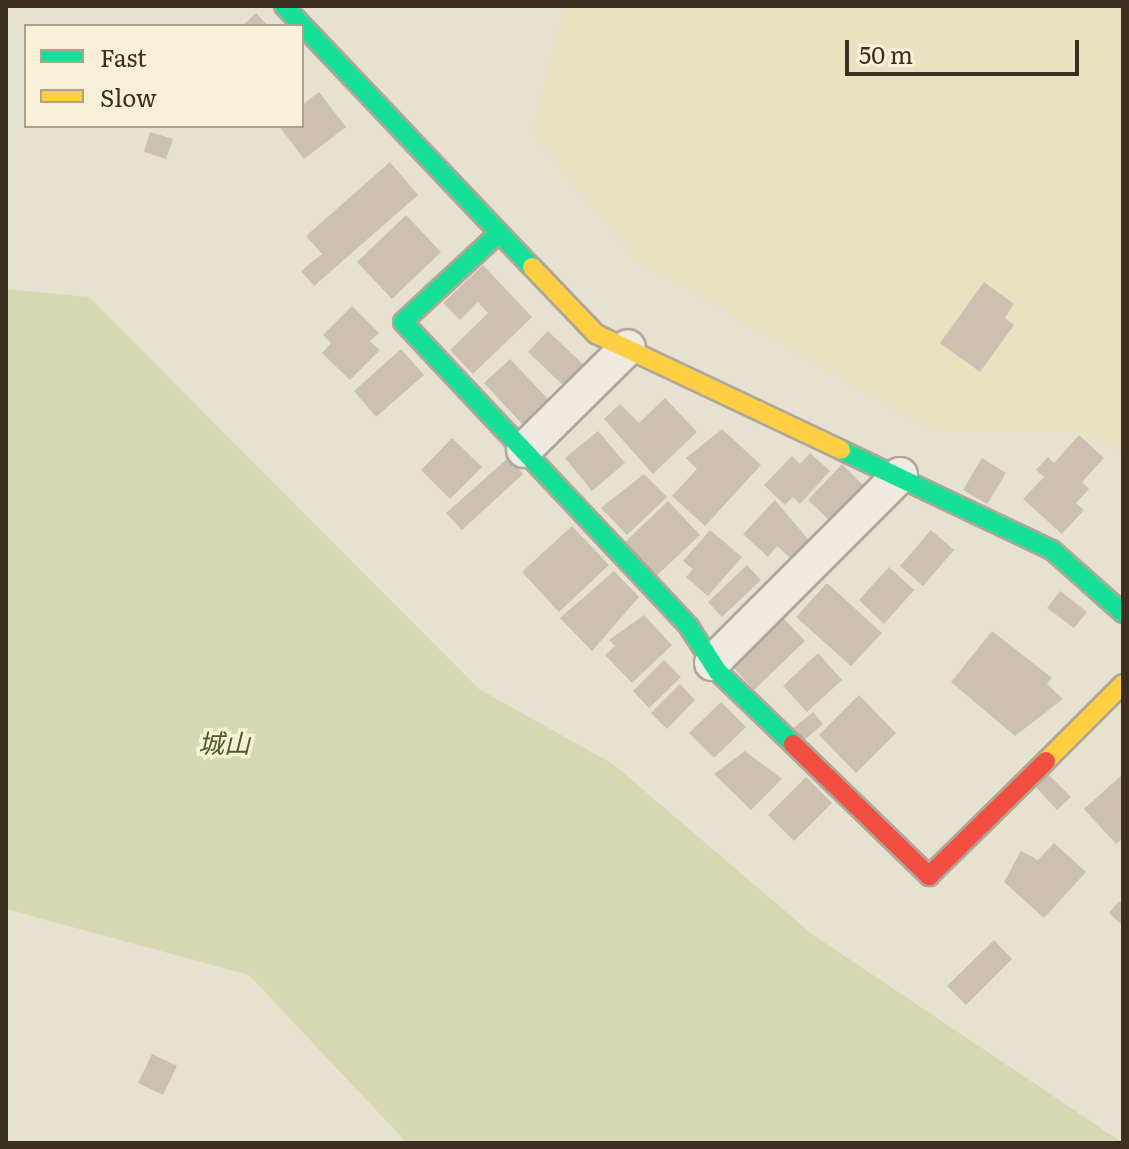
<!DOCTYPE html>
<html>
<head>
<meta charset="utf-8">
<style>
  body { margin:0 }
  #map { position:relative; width:1129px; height:1149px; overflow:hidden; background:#e7e2d0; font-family:Literata,"Noto Sans JP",serif }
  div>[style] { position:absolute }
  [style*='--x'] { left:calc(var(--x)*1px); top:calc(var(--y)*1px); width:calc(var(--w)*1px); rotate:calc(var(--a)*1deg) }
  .farmland>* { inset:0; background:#e7e2c0 }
  .green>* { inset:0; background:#d5d8b2 }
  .building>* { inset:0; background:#ccc0b0 }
  .roads { filter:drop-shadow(2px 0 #ada798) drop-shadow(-2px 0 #ada798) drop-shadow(0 2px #ada798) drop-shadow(0 -2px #ada798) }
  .street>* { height:34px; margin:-17px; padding:0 17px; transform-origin:17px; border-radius:17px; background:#efebe2 }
  .fast>* { height:18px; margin:-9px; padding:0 9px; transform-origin:9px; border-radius:9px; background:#16e098 }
  .slow>* { height:18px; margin:-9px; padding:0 9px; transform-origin:9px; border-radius:9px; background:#ffcf43 }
  .jam>* { height:18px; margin:-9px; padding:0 9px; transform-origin:9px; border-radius:9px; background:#f24e42 }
  span { translate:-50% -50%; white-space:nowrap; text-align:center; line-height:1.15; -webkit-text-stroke:7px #f8f0d6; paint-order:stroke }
  .park-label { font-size:26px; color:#4a5b24; font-style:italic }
  .frame { position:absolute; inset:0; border:8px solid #3d2f1f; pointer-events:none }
  .legend { position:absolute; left:24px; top:24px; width:280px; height:104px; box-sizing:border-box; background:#f8f0d6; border:2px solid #ada38d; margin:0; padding:10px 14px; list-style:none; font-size:24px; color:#3d2f1f }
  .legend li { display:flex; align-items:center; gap:16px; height:40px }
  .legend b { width:40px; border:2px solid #ada38d }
  .scale { position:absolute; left:845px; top:40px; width:234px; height:36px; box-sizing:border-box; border:4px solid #3d2f1f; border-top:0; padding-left:10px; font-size:24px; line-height:28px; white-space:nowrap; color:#3d2f1f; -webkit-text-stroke:6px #f8f0d6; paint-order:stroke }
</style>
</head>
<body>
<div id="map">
  <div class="farmland">
    <i style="clip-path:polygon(565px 6px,1123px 6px,1123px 453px,1078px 431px,933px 431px,634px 258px,532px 132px)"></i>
  </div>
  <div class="green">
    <i style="clip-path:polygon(6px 289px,89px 297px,479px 689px,613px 764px,812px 934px,1123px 1143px,407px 1143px,249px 975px,6px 909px)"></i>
  </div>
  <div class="building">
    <i style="clip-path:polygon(256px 13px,268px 26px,242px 26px)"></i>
    <i style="clip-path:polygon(319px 92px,346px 127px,304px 159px,279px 126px,302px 126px,302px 105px)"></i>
    <i style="clip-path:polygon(150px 132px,173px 139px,166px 159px,144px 152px)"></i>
    <i style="clip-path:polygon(390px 162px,418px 195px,314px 286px,301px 271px,322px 254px,306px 236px)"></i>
    <i style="clip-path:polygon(406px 215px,441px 252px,392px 299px,357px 262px)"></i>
    <i style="clip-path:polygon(483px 265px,532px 317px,473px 374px,450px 350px,488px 313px,478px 302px,460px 320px,443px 303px)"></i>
    <i style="clip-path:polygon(984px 282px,1014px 304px,1005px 318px,1014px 325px,980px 372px,940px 343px)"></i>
    <i style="clip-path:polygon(352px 306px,379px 333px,370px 341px,380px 350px,350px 380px,322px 353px,331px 343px,323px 335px)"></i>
    <i style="clip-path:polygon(548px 331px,587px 368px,567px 389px,528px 352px)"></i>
    <i style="clip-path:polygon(401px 349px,424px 375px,376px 417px,354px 391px)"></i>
    <i style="clip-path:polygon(510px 359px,550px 401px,524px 426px,484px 383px)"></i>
    <i style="clip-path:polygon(665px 398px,697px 432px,653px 474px,604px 419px,620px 404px,639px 423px)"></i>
    <i style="clip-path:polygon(722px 429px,761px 465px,705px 526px,672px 496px,697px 469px,686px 458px)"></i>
    <i style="clip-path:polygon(598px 431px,625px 463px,592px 491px,565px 458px)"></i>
    <i style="clip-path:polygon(1079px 435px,1104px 458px,1082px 482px,1089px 489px,1076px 503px,1084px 510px,1062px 534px,1023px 499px,1044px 477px,1036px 470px,1048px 457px,1054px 463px)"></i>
    <i style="clip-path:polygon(452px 438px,482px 467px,450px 499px,421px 470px)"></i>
    <i style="clip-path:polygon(810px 453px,830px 471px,800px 504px,793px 497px,785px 505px,764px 485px,792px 456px,800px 464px)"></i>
    <i style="clip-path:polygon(509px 457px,523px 474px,462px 530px,446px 513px)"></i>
    <i style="clip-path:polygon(982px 458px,1006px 473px,987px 504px,963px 490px)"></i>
    <i style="clip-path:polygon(842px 464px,865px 487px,831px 522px,808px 500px)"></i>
    <i style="clip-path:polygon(644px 474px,667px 497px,627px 535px,601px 508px)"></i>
    <i style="clip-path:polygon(775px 500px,813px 545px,796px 563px,777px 546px,768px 557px,743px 534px)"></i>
    <i style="clip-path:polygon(668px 501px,700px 535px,653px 579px,622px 545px)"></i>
    <i style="clip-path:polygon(572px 526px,609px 565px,559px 612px,522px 572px)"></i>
    <i style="clip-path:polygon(710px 530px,742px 557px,708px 596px,686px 577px,693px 569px,683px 561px)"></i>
    <i style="clip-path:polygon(931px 530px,954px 550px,923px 586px,900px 566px)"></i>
    <i style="clip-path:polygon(747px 565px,761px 580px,722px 617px,708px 602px)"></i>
    <i style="clip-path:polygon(889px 567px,914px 590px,884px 624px,859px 600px)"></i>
    <i style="clip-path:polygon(614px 571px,639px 597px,592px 651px,560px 618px)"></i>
    <i style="clip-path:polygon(827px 583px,882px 633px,851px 666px,796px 617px)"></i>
    <i style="clip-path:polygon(1060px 591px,1087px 612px,1074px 628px,1047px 608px)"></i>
    <i style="clip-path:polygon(644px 615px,672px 645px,632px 683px,605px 655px,615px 646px,609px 640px)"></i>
    <i style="clip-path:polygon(782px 617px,805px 641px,754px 690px,732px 666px)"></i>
    <i style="clip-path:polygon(992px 631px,1052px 678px,1047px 684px,1063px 699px,1015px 736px,951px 682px)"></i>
    <i style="clip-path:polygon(818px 653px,842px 680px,807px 712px,783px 686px)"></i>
    <i style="clip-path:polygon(664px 660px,681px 677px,649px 708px,633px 691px)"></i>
    <i style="clip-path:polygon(680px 684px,695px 700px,667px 729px,651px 713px)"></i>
    <i style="clip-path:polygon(859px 695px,896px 733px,856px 773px,819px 735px)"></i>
    <i style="clip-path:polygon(721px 702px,746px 727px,714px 758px,689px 733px)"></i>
    <i style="clip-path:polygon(813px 712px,823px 724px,802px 742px,792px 729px)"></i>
    <i style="clip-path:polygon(745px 751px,782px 779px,751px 810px,714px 774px)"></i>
    <i style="clip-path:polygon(1048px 774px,1071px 797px,1057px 810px,1035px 786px)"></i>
    <i style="clip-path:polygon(1123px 774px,1123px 838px,1116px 844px,1084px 809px)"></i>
    <i style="clip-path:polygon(806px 777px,832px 803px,794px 841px,768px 815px)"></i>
    <i style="clip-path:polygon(1054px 843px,1086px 872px,1044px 918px,1004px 882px,1021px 851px,1038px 860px)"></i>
    <i style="clip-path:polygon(1119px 901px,1123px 904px,1123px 926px,1109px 913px)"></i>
    <i style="clip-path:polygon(994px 940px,1012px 959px,966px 1005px,947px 986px)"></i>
    <i style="clip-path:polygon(152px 1054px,177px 1066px,163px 1095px,138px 1083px)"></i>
  </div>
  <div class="roads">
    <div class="street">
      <i style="--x:524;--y:450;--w:146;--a:-44.7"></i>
      <i style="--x:712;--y:663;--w:266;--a:-45"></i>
    </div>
    <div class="fast">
      <i style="--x:284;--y:6;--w:360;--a:46.5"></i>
      <i style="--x:499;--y:233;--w:131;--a:137.2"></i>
      <i style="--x:403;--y:322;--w:418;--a:46.8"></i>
      <i style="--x:689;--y:627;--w:54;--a:57.2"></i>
      <i style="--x:718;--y:672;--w:104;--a:43.8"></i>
      <i style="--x:841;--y:450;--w:233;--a:25.4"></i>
      <i style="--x:1052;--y:550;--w:95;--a:41.6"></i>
    </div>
    <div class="slow">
      <i style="--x:532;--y:267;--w:93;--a:46.3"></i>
      <i style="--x:596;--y:334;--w:271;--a:25.3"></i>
      <i style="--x:1046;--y:761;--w:109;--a:-45"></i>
    </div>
    <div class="jam">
      <i style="--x:793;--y:744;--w:190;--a:44.1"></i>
      <i style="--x:929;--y:876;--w:164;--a:-44.5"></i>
    </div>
  </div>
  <div class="park-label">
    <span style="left:224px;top:742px">城山</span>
  </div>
  <div class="frame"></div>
  <ul class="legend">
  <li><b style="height:10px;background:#16e098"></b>Fast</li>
  <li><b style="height:10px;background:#ffcf43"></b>Slow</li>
  </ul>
  <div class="scale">50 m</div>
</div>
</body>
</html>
